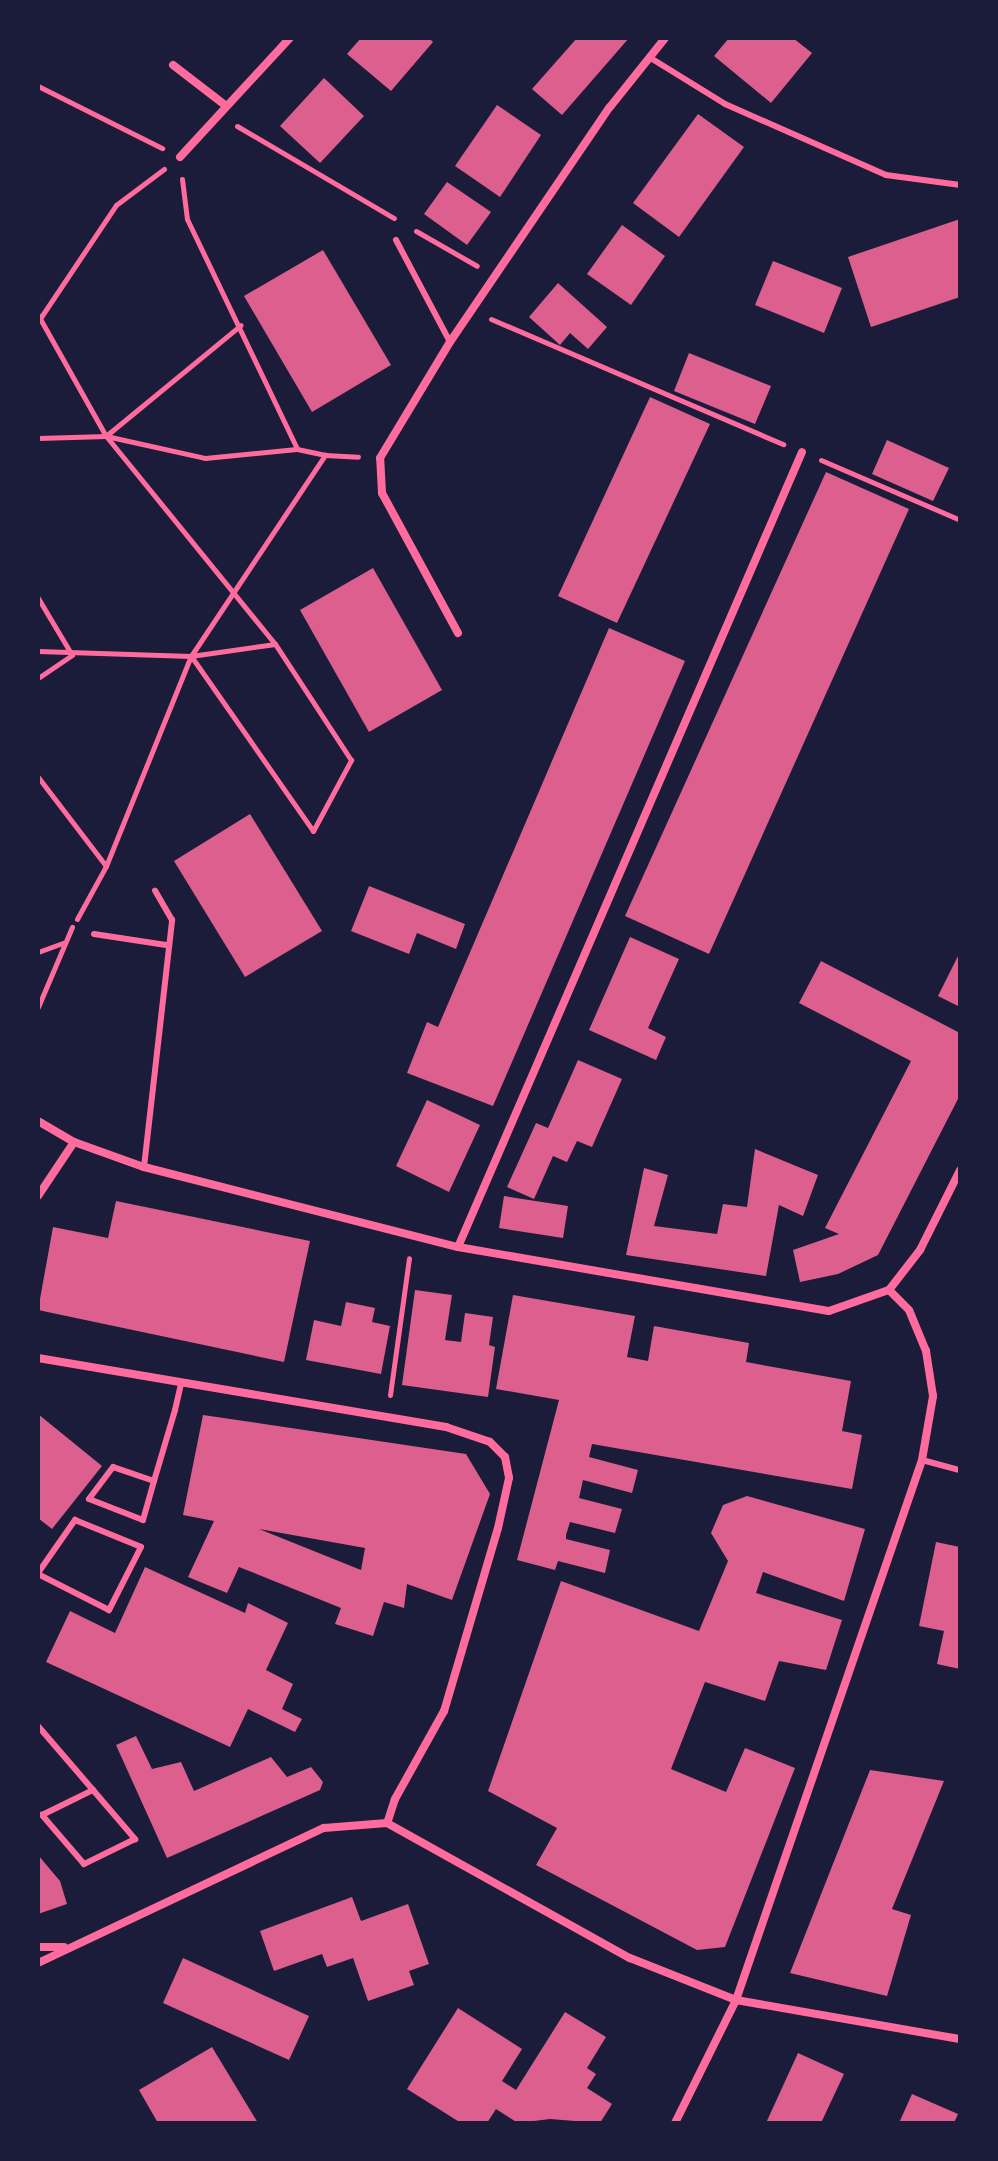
<!DOCTYPE html>
<html>
<head>
<meta charset="utf-8">
<style>
  body { margin:0 }
  #map { position:relative; width:998px; height:2161px; overflow:hidden; background:#1b1b3a; font-family:"Crimson Pro",serif }
  div>[style] { position:absolute }
  [style*='--x'] { left:calc(var(--x)*1px); top:calc(var(--y)*1px); width:calc(var(--w)*1px); rotate:calc(var(--a)*1deg) }
  .building>* { inset:0; background:#dd5f8e }
  .path>* { height:5px; margin:-2.5px; padding:0 2.5px; transform-origin:2.5px; border-radius:2.5px; background:#ff6b9d }
  .service>* { height:6px; margin:-3px; padding:0 3px; transform-origin:3px; border-radius:3px; background:#ff6b9d }
  .minor>* { height:8px; margin:-4px; padding:0 4px; transform-origin:4px; border-radius:4px; background:#ff6b9d }
  span { translate:-50% -50%; white-space:nowrap; text-align:center; line-height:1.15; -webkit-text-stroke:7px #1b1b3a; paint-order:stroke }
  .frame { position:absolute; inset:0; border:40px solid #1b1b3a; pointer-events:none }
</style>
</head>
<body>
<div id="map">
  <div class="building">
    <i style="clip-path:polygon(361px 38px,429px 38px,433px 42px,391px 91px,347px 54px)"></i>
    <i style="clip-path:polygon(577px 38px,629px 38px,562px 115px,532px 89px)"></i>
    <i style="clip-path:polygon(729px 38px,793px 38px,812px 53px,771px 103px,714px 56px)"></i>
    <i style="clip-path:polygon(324px 78px,364px 116px,320px 163px,280px 126px)"></i>
    <i style="clip-path:polygon(497px 105px,541px 135px,500px 197px,455px 166px)"></i>
    <i style="clip-path:polygon(698px 114px,744px 147px,679px 237px,633px 203px)"></i>
    <i style="clip-path:polygon(447px 182px,491px 212px,467px 245px,424px 214px)"></i>
    <i style="clip-path:polygon(960px 219px,960px 297px,871px 327px,848px 257px)"></i>
    <i style="clip-path:polygon(622px 225px,665px 256px,631px 305px,587px 274px)"></i>
    <i style="clip-path:polygon(323px 250px,391px 365px,312px 412px,244px 296px)"></i>
    <i style="clip-path:polygon(773px 261px,842px 288px,824px 333px,755px 305px)"></i>
    <i style="clip-path:polygon(558px 283px,607px 327px,588px 349px,570px 333px,560px 345px,529px 317px)"></i>
    <i style="clip-path:polygon(689px 353px,771px 386px,755px 424px,674px 391px)"></i>
    <i style="clip-path:polygon(650px 397px,710px 424px,617px 623px,558px 596px)"></i>
    <i style="clip-path:polygon(887px 440px,949px 468px,933px 501px,872px 474px)"></i>
    <i style="clip-path:polygon(826px 472px,909px 509px,709px 954px,625px 916px)"></i>
    <i style="clip-path:polygon(373px 568px,442px 690px,369px 732px,300px 610px)"></i>
    <i style="clip-path:polygon(609px 628px,685px 661px,493px 1106px,407px 1073px,427px 1022px,438px 1027px)"></i>
    <i style="clip-path:polygon(250px 814px,322px 931px,245px 977px,174px 861px)"></i>
    <i style="clip-path:polygon(369px 886px,465px 924px,456px 949px,417px 933px,409px 954px,351px 931px)"></i>
    <i style="clip-path:polygon(630px 937px,679px 959px,648px 1028px,666px 1037px,656px 1060px,589px 1030px)"></i>
    <i style="clip-path:polygon(960px 952px,960px 1007px,938px 996px)"></i>
    <i style="clip-path:polygon(821px 961px,960px 1033px,960px 1095px,878px 1255px,838px 1274px,800px 1282px,793px 1250px,839px 1234px,825px 1228px,911px 1061px,799px 1003px)"></i>
    <i style="clip-path:polygon(578px 1060px,622px 1079px,592px 1147px,577px 1141px,567px 1162px,553px 1156px,534px 1199px,507px 1187px,536px 1123px,548px 1128px)"></i>
    <i style="clip-path:polygon(427px 1100px,480px 1125px,449px 1192px,396px 1166px)"></i>
    <i style="clip-path:polygon(755px 1149px,818px 1175px,803px 1216px,779px 1205px,766px 1276px,626px 1255px,644px 1168px,668px 1175px,654px 1226px,717px 1234px,723px 1204px,747px 1207px)"></i>
    <i style="clip-path:polygon(504px 1196px,568px 1206px,563px 1238px,499px 1228px)"></i>
    <i style="clip-path:polygon(116px 1201px,310px 1241px,284px 1362px,38px 1310px,53px 1227px,108px 1238px)"></i>
    <i style="clip-path:polygon(415px 1290px,452px 1295px,445px 1340px,461px 1342px,465px 1313px,493px 1317px,489px 1345px,495px 1347px,488px 1397px,402px 1385px)"></i>
    <i style="clip-path:polygon(513px 1295px,635px 1316px,627px 1357px,648px 1361px,654px 1326px,749px 1343px,746px 1362px,851px 1381px,842px 1431px,862px 1435px,852px 1489px,592px 1444px,589px 1457px,638px 1470px,632px 1493px,583px 1480px,579px 1498px,622px 1509px,615px 1533px,570px 1522px,566px 1535px,566px 1539px,610px 1550px,605px 1573px,558px 1561px,555px 1570px,517px 1560px,559px 1400px,496px 1389px)"></i>
    <i style="clip-path:polygon(346px 1302px,375px 1308px,372px 1322px,390px 1326px,381px 1374px,306px 1360px,314px 1320px,341px 1326px)"></i>
    <i style="clip-path:polygon(38px 1414px,102px 1466px,52px 1529px,38px 1518px)"></i>
    <i style="clip-path:polygon(evenodd,203px 1415px,466px 1454px,490px 1494px,452px 1600px,407px 1584px,404px 1608px,384px 1602px,373px 1636px,335px 1624px,341px 1608px,239px 1567px,227px 1593px,188px 1577px,214px 1521px,183px 1515px,203px 1415px,259px 1529px,365px 1548px,361px 1570px,259px 1529px)"></i>
    <i style="clip-path:polygon(747px 1496px,865px 1529px,844px 1601px,763px 1572px,756px 1593px,842px 1620px,826px 1670px,779px 1661px,765px 1701px,705px 1682px,671px 1769px,726px 1792px,745px 1748px,795px 1768px,725px 1947px,697px 1950px,536px 1865px,557px 1828px,488px 1791px,561px 1581px,699px 1631px,728px 1561px,711px 1533px,723px 1505px)"></i>
    <i style="clip-path:polygon(936px 1542px,960px 1547px,960px 1669px,937px 1664px,944px 1631px,919px 1626px)"></i>
    <i style="clip-path:polygon(145px 1567px,245px 1613px,248px 1603px,288px 1623px,266px 1670px,293px 1684px,282px 1709px,302px 1719px,295px 1732px,248px 1709px,230px 1747px,46px 1662px,70px 1611px,115px 1633px)"></i>
    <i style="clip-path:polygon(136px 1736px,152px 1769px,181px 1762px,194px 1791px,271px 1757px,287px 1777px,311px 1767px,323px 1782px,320px 1790px,167px 1858px,116px 1745px)"></i>
    <i style="clip-path:polygon(870px 1770px,944px 1781px,892px 1909px,911px 1915px,887px 1996px,790px 1973px)"></i>
    <i style="clip-path:polygon(38px 1855px,60px 1881px,67px 1904px,38px 1914px)"></i>
    <i style="clip-path:polygon(352px 1897px,361px 1921px,408px 1904px,429px 1964px,409px 1971px,414px 1985px,368px 2001px,353px 1958px,327px 1967px,322px 1954px,274px 1971px,260px 1931px)"></i>
    <i style="clip-path:polygon(183px 1958px,309px 2016px,289px 2060px,163px 2003px)"></i>
    <i style="clip-path:polygon(458px 2008px,522px 2049px,502px 2081px,516px 2090px,565px 2012px,606px 2037px,587px 2068px,596px 2074px,587px 2088px,612px 2104px,600px 2123px,550px 2119px,518px 2123px,496px 2109px,487px 2123px,461px 2123px,407px 2089px)"></i>
    <i style="clip-path:polygon(212px 2047px,258px 2123px,158px 2123px,139px 2090px)"></i>
    <i style="clip-path:polygon(798px 2053px,844px 2074px,821px 2123px,766px 2123px)"></i>
    <i style="clip-path:polygon(912px 2094px,958px 2114px,954px 2123px,899px 2123px)"></i>
  </div>
  <div class="path">
    <i style="--x:38;--y:86;--w:139;--a:26.6"></i>
    <i style="--x:237;--y:126;--w:182;--a:30.4"></i>
    <i style="--x:182;--y:179;--w:40;--a:82.9"></i>
    <i style="--x:187;--y:219;--w:255;--a:64.4"></i>
    <i style="--x:297;--y:449;--w:29;--a:12"></i>
    <i style="--x:416;--y:231;--w:70;--a:29.8"></i>
    <i style="--x:38;--y:315;--w:139;--a:60.7"></i>
    <i style="--x:106;--y:436;--w:268;--a:50.9"></i>
    <i style="--x:275;--y:644;--w:85;--a:171.9"></i>
    <i style="--x:191;--y:656;--w:153;--a:-178.1"></i>
    <i style="--x:491;--y:319;--w:318;--a:23.2"></i>
    <i style="--x:39;--y:320;--w:138;--a:-56.2"></i>
    <i style="--x:116;--y:205;--w:60;--a:-36.9"></i>
    <i style="--x:107;--y:435;--w:173;--a:-39.4"></i>
    <i style="--x:38;--y:438;--w:68;--a:-1.7"></i>
    <i style="--x:106;--y:436;--w:101;--a:12.5"></i>
    <i style="--x:205;--y:458;--w:92;--a:-5.6"></i>
    <i style="--x:821;--y:460;--w:151;--a:23.3"></i>
    <i style="--x:38;--y:598;--w:66;--a:59.2"></i>
    <i style="--x:72;--y:655;--w:41;--a:145.9"></i>
    <i style="--x:191;--y:656;--w:213;--a:55.1"></i>
    <i style="--x:313;--y:831;--w:81;--a:-61.8"></i>
    <i style="--x:351;--y:760;--w:139;--a:-123.2"></i>
    <i style="--x:38;--y:777;--w:112;--a:52.6"></i>
    <i style="--x:77;--y:919;--w:60;--a:-61.3"></i>
    <i style="--x:106;--y:866;--w:227;--a:-68"></i>
    <i style="--x:191;--y:656;--w:242;--a:-56.3"></i>
    <i style="--x:325;--y:455;--w:33;--a:3"></i>
    <i style="--x:38;--y:952;--w:27;--a:-20"></i>
    <i style="--x:38;--y:1007;--w:87;--a:-67"></i>
    <i style="--x:390;--y:1395;--w:138;--a:-82.1"></i>
  </div>
  <div class="service">
    <i style="--x:649;--y:57;--w:89;--a:31.7"></i>
    <i style="--x:725;--y:104;--w:176;--a:23.8"></i>
    <i style="--x:886;--y:175;--w:75;--a:7.7"></i>
    <i style="--x:396;--y:240;--w:115;--a:62.1"></i>
    <i style="--x:94;--y:934;--w:73;--a:8.7"></i>
    <i style="--x:144;--y:1167;--w:249;--a:-83.5"></i>
    <i style="--x:172;--y:920;--w:34;--a:-120"></i>
    <i style="--x:922;--y:1460;--w:39;--a:15"></i>
    <i style="--x:154;--y:1481;--w:43;--a:-161.1"></i>
    <i style="--x:113;--y:1467;--w:40;--a:127"></i>
    <i style="--x:89;--y:1499;--w:58;--a:21.3"></i>
    <i style="--x:143;--y:1520;--w:41;--a:-74.2"></i>
    <i style="--x:154;--y:1481;--w:74;--a:-73.5"></i>
    <i style="--x:175;--y:1410;--w:27;--a:-77"></i>
    <i style="--x:38;--y:1573;--w:65;--a:-55.1"></i>
    <i style="--x:75;--y:1520;--w:71;--a:22.2"></i>
    <i style="--x:141;--y:1547;--w:71;--a:116.9"></i>
    <i style="--x:109;--y:1610;--w:80;--a:-153.1"></i>
    <i style="--x:38;--y:1726;--w:84;--a:49.3"></i>
    <i style="--x:93;--y:1790;--w:65;--a:49.4"></i>
    <i style="--x:135;--y:1839;--w:57;--a:153.9"></i>
    <i style="--x:84;--y:1864;--w:65;--a:-130.6"></i>
    <i style="--x:42;--y:1815;--w:57;--a:-26.1"></i>
  </div>
  <div class="minor">
    <i style="--x:173;--y:65;--w:66;--a:37.6"></i>
    <i style="--x:180;--y:157;--w:162;--a:-47.3"></i>
    <i style="--x:458;--y:633;--w:159;--a:-118.5"></i>
    <i style="--x:382;--y:493;--w:35;--a:-93"></i>
    <i style="--x:380;--y:458;--w:135;--a:-58.9"></i>
    <i style="--x:450;--y:342;--w:284;--a:-55.8"></i>
    <i style="--x:610;--y:107;--w:88;--a:-51.4"></i>
    <i style="--x:38;--y:1121;--w:42;--a:30.3"></i>
    <i style="--x:74;--y:1142;--w:74;--a:19.7"></i>
    <i style="--x:144;--y:1167;--w:324;--a:14.3"></i>
    <i style="--x:458;--y:1247;--w:376;--a:9.8"></i>
    <i style="--x:829;--y:1311;--w:64;--a:-19.3"></i>
    <i style="--x:38;--y:1196;--w:65;--a:-56.3"></i>
    <i style="--x:458;--y:1247;--w:866;--a:-66.6"></i>
    <i style="--x:889;--y:1290;--w:51;--a:-52.2"></i>
    <i style="--x:920;--y:1250;--w:89;--a:-63.4"></i>
    <i style="--x:38;--y:1358;--w:414;--a:9.6"></i>
    <i style="--x:446;--y:1427;--w:46;--a:18.8"></i>
    <i style="--x:490;--y:1442;--w:21;--a:45"></i>
    <i style="--x:505;--y:1457;--w:21;--a:79"></i>
    <i style="--x:509;--y:1478;--w:51;--a:102.4"></i>
    <i style="--x:498;--y:1528;--w:191;--a:106.4"></i>
    <i style="--x:444;--y:1711;--w:101;--a:119.1"></i>
    <i style="--x:395;--y:1799;--w:25;--a:108"></i>
    <i style="--x:38;--y:1947;--w:26;--a:0"></i>
    <i style="--x:38;--y:1963;--w:316;--a:-25.3"></i>
    <i style="--x:324;--y:1828;--w:63;--a:-4.5"></i>
    <i style="--x:387;--y:1823;--w:278;--a:29.1"></i>
    <i style="--x:630;--y:1958;--w:114;--a:21.6"></i>
    <i style="--x:736;--y:2000;--w:227;--a:9.9"></i>
    <i style="--x:675;--y:2123;--w:137;--a:-63.6"></i>
    <i style="--x:736;--y:2000;--w:571;--a:-70.99"></i>
    <i style="--x:922;--y:1460;--w:65;--a:-80.2"></i>
    <i style="--x:933;--y:1396;--w:46;--a:-98.8"></i>
    <i style="--x:926;--y:1351;--w:44;--a:-112.5"></i>
    <i style="--x:909;--y:1310;--w:28;--a:-135"></i>
  </div>
  <div class="frame"></div>
</div>
</body>
</html>
